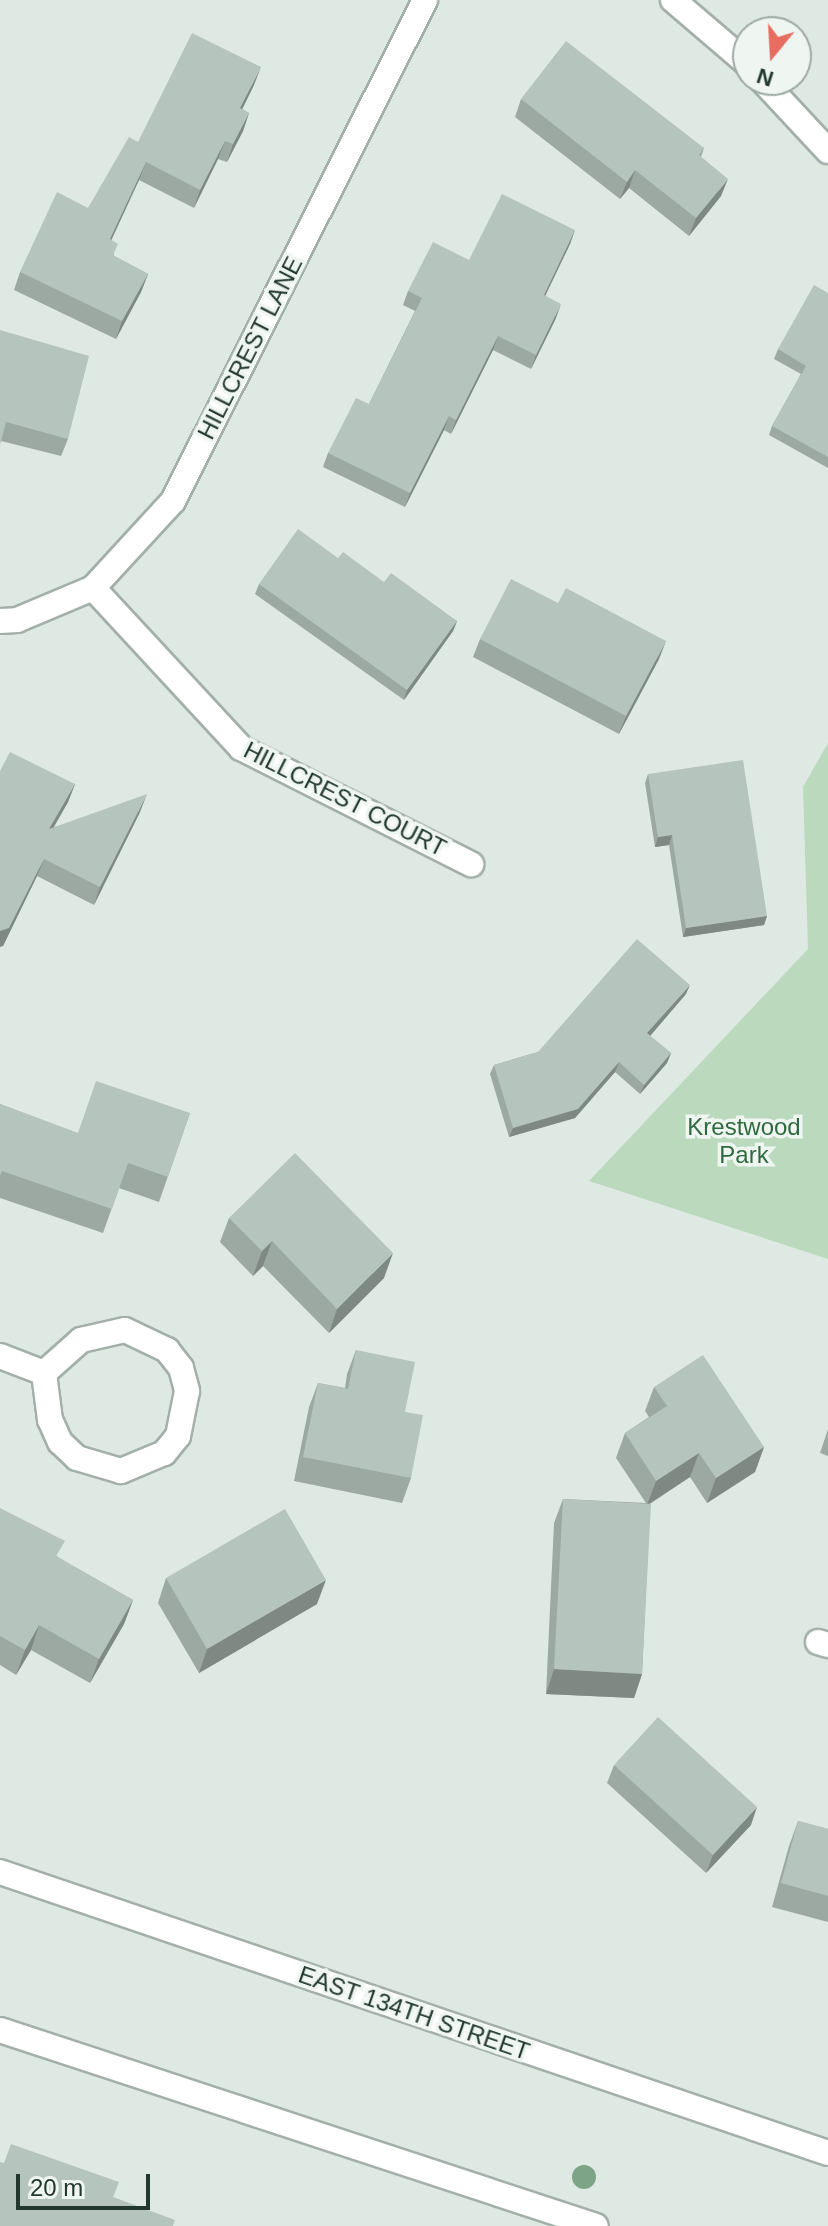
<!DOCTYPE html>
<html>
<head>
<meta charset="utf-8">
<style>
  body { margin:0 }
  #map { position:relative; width:828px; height:2226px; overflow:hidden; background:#dfe9e3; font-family:Helvetica,sans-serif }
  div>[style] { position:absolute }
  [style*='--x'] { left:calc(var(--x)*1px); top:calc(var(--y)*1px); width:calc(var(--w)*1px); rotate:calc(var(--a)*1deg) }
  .green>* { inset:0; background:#bad9bd }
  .roads { filter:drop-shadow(2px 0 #a3b0a9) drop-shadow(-2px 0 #a3b0a9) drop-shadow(0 2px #a3b0a9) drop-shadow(0 -2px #a3b0a9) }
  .minor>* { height:24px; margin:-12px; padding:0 12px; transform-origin:12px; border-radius:12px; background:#fff }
  .trees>* { width:24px; height:24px; margin:-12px; border-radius:50%; background:#7ea488 }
  .wall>* { inset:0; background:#9ca9a2 }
  .shaded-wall>* { inset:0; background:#7f8984 }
  .building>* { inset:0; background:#b5c4bc }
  span { translate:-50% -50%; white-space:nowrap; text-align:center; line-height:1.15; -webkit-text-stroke:7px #eff6f2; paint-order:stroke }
  .street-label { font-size:24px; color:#22382f }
  .park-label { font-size:24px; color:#2f6b3e }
  .north { position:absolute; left:732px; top:16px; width:80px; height:80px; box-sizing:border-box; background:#eff6f2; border:2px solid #9daaa4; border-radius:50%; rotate:198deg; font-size:22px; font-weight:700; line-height:32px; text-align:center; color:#22382f }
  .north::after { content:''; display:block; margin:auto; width:28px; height:36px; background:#e76d60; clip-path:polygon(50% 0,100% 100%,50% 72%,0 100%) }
  .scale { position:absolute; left:16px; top:2174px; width:134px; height:36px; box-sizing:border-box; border:4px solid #22382f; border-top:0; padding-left:10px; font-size:24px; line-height:28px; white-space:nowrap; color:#22382f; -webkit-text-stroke:6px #eff6f2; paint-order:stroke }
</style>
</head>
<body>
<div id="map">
  <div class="green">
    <i style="clip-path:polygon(828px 743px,828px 1259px,589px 1181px,808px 949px,803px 787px)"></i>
  </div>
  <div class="roads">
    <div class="minor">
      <i style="--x:673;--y:0;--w:99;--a:40.5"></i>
      <i style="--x:762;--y:80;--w:97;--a:47.1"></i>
      <i style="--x:93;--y:588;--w:218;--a:47.2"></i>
      <i style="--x:241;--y:748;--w:258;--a:26.8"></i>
      <i style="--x:0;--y:621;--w:17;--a:-3"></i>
      <i style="--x:17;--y:620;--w:82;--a:-22.8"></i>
      <i style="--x:93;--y:588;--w:118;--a:-47.4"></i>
      <i style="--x:173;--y:501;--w:561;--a:-63.3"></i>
      <i style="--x:125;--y:1330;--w:47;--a:25.5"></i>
      <i style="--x:167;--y:1350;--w:23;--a:52"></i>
      <i style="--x:181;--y:1368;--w:24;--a:75"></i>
      <i style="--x:187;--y:1391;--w:46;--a:101.3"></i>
      <i style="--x:178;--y:1436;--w:22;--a:129"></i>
      <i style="--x:164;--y:1453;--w:47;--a:157.3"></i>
      <i style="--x:121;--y:1471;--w:46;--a:-163.5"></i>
      <i style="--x:77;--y:1458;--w:23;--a:-137"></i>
      <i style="--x:60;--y:1442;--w:24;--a:-114"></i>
      <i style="--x:50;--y:1420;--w:47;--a:-97.3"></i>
      <i style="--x:44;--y:1373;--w:50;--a:-41.7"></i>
      <i style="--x:81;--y:1340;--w:45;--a:-12.8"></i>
      <i style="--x:0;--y:1356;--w:47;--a:21.1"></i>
      <i style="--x:818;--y:1642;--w:10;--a:17"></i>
      <i style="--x:0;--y:1872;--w:874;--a:18.75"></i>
      <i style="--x:0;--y:2030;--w:627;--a:18.2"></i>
    </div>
  </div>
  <div class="trees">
    <i style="left:584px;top:2177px"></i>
  </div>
  <div class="wall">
    <i style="clip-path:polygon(254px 85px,242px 109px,249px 113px,243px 131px,227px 162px,218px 159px,194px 208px,139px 180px,111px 240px,114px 256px,148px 274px,141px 292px,116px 339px,14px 290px,20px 272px,88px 208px,138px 142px)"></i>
    <i style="clip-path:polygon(521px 99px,704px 148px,701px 157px,721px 196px,689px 236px,629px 188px,620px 199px,515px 117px)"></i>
    <i style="clip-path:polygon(575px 230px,570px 244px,545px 295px,556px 318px,531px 369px,493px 350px,451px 434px,444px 430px,405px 507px,323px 467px,328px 453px,369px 404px,415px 311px,403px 305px,408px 291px,469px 260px)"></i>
    <i style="clip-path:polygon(828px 293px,828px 468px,769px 435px,772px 426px,801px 374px,774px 359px,778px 349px)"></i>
    <i style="clip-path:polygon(0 330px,68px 439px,61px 456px,1px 441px)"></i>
    <i style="clip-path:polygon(338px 558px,457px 621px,453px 631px,404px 700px,255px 594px,259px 584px)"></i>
    <i style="clip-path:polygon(480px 639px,659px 659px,619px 734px,473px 657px)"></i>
    <i style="clip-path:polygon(0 771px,75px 784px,68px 802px,54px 827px,140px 812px,94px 905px,37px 876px,3px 946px)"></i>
    <i style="clip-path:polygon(648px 774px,767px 916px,764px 925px,683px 937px,669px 845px,655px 847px,645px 783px)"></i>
    <i style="clip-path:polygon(686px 994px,650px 1036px,671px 1053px,667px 1063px,640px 1094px,615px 1072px,575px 1118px,509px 1137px,490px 1074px,494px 1065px,538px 1052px)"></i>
    <i style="clip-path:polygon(0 1104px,77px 1133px,190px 1113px,159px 1202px,119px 1188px,103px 1233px,0 1198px)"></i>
    <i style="clip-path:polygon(229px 1218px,384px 1278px,329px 1333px,263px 1266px,253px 1276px,220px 1242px)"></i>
    <i style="clip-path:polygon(356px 1350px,405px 1412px,411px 1478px,402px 1503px,294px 1481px,309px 1407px,318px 1383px,345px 1388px,347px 1374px)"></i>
    <i style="clip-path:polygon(654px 1387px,764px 1447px,755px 1472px,707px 1503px,690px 1477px,650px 1504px,642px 1674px,634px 1698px,546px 1694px,554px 1523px,563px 1499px,646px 1503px,616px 1458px,625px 1433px,649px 1417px,645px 1411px)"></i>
    <i style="clip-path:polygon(828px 1429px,828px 1456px,820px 1453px)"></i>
    <i style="clip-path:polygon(0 1508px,59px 1558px,133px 1600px,124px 1624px,90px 1683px,31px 1650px,16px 1675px,0 1665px)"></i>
    <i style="clip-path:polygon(166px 1578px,317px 1604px,199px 1673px,158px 1603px)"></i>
    <i style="clip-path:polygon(614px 1765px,751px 1825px,706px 1873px,607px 1783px)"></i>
    <i style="clip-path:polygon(798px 1821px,828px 1829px,828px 1922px,772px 1907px,789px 1846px)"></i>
  </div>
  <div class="shaded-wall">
    <i style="clip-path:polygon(261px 67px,254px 85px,234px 126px,240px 108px)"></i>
    <i style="clip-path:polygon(249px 113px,243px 131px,227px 162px,233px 144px)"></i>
    <i style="clip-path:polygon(225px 141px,218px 159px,194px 208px,200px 190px)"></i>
    <i style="clip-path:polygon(146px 162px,139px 180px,104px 256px,110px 239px)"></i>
    <i style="clip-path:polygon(635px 170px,629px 188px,620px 199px,627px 182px)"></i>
    <i style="clip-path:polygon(728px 179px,721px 196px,689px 236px,696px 218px)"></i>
    <i style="clip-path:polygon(575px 230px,570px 244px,539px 309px,544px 295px)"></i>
    <i style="clip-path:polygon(148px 274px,141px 292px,116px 339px,122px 321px)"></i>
    <i style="clip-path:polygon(561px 304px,556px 318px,531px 369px,536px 355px)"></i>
    <i style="clip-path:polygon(498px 336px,493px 350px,451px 434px,456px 420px)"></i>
    <i style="clip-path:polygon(449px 416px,444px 430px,405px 507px,410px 493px)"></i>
    <i style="clip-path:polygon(457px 621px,453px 631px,404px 700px,407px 690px)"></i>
    <i style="clip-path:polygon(666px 641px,659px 659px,619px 734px,626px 716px)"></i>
    <i style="clip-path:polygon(75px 784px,68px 802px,42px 847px,49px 829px)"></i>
    <i style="clip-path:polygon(147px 794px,140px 812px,94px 905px,100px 887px)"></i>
    <i style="clip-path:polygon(672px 835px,669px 845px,655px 847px,658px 837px)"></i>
    <i style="clip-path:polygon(44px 859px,37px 876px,3px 946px,0 947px,0 931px)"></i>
    <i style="clip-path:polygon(767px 916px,764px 925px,683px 937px,686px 928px)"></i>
    <i style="clip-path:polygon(690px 985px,686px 994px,644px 1043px,647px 1033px)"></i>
    <i style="clip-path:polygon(671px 1053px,667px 1063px,640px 1094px,644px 1085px)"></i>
    <i style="clip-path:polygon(619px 1062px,615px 1072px,575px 1118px,509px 1137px,513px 1128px)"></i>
    <i style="clip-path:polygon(272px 1241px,263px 1266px,253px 1276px,262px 1251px)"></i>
    <i style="clip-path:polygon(393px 1253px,384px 1278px,329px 1333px,337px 1309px)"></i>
    <i style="clip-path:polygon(764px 1447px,755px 1472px,707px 1503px,716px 1478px)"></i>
    <i style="clip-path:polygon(699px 1453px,690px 1477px,647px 1505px,656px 1481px)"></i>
    <i style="clip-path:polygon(326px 1580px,317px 1604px,199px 1673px,207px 1649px)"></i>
    <i style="clip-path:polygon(133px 1600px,124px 1624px,90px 1683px,99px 1659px)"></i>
    <i style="clip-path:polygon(39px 1625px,31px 1650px,16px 1675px,25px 1650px)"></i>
    <i style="clip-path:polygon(554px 1669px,642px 1674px,634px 1698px,546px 1694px)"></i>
    <i style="clip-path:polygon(757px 1807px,751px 1825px,706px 1873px,713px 1855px)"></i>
  </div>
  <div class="building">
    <i style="clip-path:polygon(192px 33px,261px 67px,240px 108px,249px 113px,233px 144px,225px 141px,200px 190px,146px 162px,110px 239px,118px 244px,113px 255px,148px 274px,122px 321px,20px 272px,57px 192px,88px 208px,129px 137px,138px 142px)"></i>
    <i style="clip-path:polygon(566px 41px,704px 148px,699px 155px,728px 179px,696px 218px,635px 170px,627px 182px,521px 99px)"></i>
    <i style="clip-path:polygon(502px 194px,575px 230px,544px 295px,561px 304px,536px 355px,498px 336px,456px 420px,449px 416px,410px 493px,328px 453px,356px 398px,369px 404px,422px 298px,408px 291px,433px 242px,469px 260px)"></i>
    <i style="clip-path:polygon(814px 285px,828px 293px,828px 457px,772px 426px,806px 366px,778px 349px)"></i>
    <i style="clip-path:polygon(0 330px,89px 356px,68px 439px,6px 422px,0 445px)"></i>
    <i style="clip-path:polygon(298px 529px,338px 558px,343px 552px,384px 582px,391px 573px,457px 621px,407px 690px,259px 584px)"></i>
    <i style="clip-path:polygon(511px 579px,558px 603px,566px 588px,666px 641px,626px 716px,480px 639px)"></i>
    <i style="clip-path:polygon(10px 752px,75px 784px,49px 829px,147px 794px,100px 887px,44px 859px,9px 928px,0 931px,0 771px)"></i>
    <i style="clip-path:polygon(743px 760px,767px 916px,686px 928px,672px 835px,658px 837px,648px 774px)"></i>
    <i style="clip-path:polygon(637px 939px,690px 985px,647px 1033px,671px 1053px,644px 1085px,619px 1062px,578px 1109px,513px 1128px,494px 1065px,538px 1052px)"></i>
    <i style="clip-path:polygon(96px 1081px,190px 1113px,168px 1177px,128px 1163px,112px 1209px,2px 1171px,0 1176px,0 1104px,78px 1133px)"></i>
    <i style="clip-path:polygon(295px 1153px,393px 1253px,337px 1309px,272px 1241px,262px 1251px,229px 1218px)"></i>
    <i style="clip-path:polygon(356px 1350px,415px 1362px,405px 1412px,423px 1415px,411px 1478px,303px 1457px,318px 1383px,348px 1389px)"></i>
    <i style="clip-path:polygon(703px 1355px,764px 1447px,716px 1478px,699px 1453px,656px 1481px,625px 1433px,667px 1406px,654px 1387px)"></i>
    <i style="clip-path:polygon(563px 1499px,651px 1504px,642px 1674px,554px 1669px)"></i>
    <i style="clip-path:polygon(0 1508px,65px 1541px,56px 1556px,133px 1600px,99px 1659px,39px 1625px,25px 1650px,0 1636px)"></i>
    <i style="clip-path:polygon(285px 1509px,326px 1580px,207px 1649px,166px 1578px)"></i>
    <i style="clip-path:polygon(658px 1717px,757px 1807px,713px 1855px,614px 1765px)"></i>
    <i style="clip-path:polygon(798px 1821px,828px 1829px,828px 1896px,781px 1883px)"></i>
    <i style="clip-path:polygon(11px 2144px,119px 2182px,113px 2197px,175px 2220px,173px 2226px,0 2226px,0 2162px,4px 2163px)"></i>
  </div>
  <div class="street-label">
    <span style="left:250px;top:348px;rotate:-63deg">HILLCREST LANE</span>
    <span style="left:345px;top:799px;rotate:27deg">HILLCREST COURT</span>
    <span style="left:414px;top:2013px;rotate:19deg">EAST 134TH STREET</span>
  </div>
  <div class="park-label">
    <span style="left:744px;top:1141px">Krestwood<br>Park</span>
  </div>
  <div class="north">N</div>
  <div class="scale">20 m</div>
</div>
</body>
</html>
